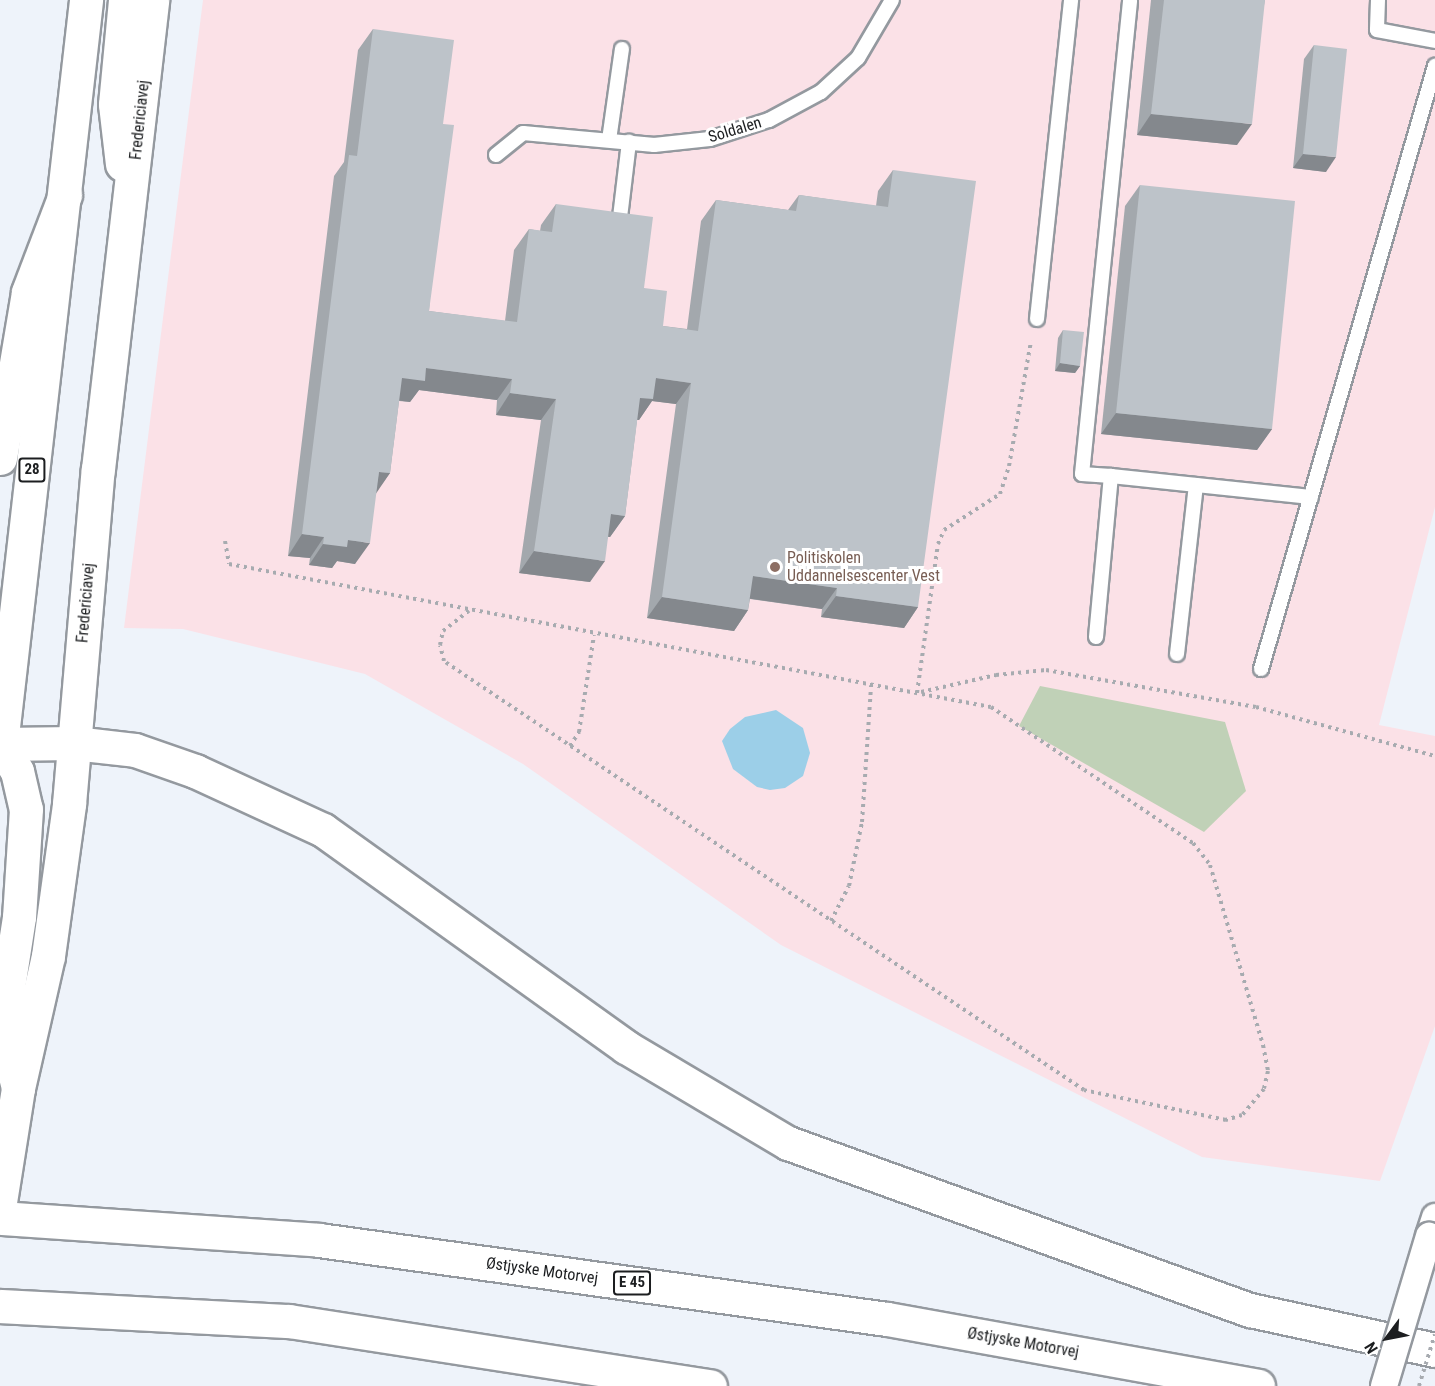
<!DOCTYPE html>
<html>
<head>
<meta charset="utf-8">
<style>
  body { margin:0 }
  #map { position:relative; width:1435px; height:1386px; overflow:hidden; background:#eef3fa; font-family:"Roboto Condensed",sans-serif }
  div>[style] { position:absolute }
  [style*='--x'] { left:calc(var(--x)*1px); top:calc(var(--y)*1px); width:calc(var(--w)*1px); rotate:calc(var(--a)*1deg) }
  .education>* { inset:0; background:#fbe1e7 }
  .green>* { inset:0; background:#c0d1b7 }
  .water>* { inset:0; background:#9ccfe8 }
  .path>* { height:4px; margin-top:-2px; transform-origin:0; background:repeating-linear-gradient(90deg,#a7abb0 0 3px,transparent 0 7.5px) }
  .roads { filter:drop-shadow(2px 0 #94999f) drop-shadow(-2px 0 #94999f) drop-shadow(0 2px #94999f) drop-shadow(0 -2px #94999f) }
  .service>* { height:14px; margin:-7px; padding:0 7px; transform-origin:7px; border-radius:7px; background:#fff }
  .minor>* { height:26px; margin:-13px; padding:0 13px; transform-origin:13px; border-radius:13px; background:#fff }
  .primary>* { height:33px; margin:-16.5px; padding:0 16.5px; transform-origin:16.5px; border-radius:16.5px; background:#fff }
  .motorway>* { height:33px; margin:-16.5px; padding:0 16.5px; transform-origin:16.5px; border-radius:16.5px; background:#fff }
  .path-bridge>* { height:4px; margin-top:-2px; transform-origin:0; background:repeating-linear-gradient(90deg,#a7abb0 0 3px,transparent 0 7.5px) }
  .bridges { filter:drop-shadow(2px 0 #94999f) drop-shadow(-2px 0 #94999f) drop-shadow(0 2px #94999f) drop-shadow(0 -2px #94999f) }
  .minor-bridge>* { height:26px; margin:-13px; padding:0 13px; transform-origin:13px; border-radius:13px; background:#fff }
  .wall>* { inset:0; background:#a3a8ad }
  .shaded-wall>* { inset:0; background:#84888d }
  .building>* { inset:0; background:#bdc3c9 }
  .dots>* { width:16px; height:16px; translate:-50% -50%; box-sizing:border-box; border:3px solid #fff; border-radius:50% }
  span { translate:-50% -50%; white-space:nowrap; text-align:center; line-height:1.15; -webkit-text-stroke:6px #fff; paint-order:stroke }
  .shield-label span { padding:2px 4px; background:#fff; border:2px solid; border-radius:4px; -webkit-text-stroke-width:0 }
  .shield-label { font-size:15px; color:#1c1e20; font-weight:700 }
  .street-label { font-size:16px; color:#1c1e20 }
  .education-label { font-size:16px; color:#785e54 }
  .left { translate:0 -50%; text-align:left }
  .north { position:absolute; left:1357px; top:1308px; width:60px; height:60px; -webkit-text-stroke:4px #fff; paint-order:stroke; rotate:238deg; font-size:16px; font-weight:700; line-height:24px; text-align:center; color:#1c1e20 }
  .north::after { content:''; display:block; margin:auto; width:21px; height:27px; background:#1c1e20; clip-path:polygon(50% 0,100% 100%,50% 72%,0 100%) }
</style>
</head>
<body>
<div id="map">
  <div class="education">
    <i style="clip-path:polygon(203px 0,1435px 0,1435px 507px,1379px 725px,1435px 736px,1435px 1026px,1380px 1181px,1202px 1157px,781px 945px,523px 764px,365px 674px,183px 629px,124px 628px)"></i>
  </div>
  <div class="green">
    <i style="clip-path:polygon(1040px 686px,1225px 722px,1246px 791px,1204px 832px,1019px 726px)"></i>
  </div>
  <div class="water">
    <i style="clip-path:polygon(776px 710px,803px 728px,810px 753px,803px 776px,785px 788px,770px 790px,757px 787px,733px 769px,722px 741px,730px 729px,745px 717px)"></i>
  </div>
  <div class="path">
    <i style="--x:225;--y:541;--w:23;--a:80"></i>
    <i style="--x:229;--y:564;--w:775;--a:10.63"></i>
    <i style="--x:991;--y:707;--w:244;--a:34"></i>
    <i style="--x:1193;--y:843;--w:28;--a:52"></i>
    <i style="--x:1210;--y:865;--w:188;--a:73.6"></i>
    <i style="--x:1263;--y:1045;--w:26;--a:79"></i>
    <i style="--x:1268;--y:1071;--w:18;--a:103"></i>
    <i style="--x:1264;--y:1089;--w:34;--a:130"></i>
    <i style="--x:1242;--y:1115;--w:17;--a:163"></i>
    <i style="--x:1226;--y:1120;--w:145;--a:-168.1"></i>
    <i style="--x:1084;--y:1090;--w:770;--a:-146.17"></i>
    <i style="--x:444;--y:661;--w:16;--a:-104"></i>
    <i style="--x:440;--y:645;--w:14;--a:-78"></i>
    <i style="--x:443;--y:631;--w:33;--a:-38"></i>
    <i style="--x:921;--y:692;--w:77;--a:-12.8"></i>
    <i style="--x:996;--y:675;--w:50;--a:-5.7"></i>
    <i style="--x:1046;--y:670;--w:213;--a:10"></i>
    <i style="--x:1256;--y:707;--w:186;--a:15.3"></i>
    <i style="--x:917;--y:693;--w:150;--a:-82"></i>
    <i style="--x:938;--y:544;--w:15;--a:-67"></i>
    <i style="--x:944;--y:530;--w:67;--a:-32.7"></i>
    <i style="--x:1000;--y:494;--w:29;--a:-72"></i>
    <i style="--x:1009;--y:466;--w:127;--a:-80"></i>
    <i style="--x:570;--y:746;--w:17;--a:-57"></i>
    <i style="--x:579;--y:732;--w:98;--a:-81.2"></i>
    <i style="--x:831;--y:921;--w:39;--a:-63"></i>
    <i style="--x:849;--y:886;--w:65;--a:-78.5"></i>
    <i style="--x:862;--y:822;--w:137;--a:-86.2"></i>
  </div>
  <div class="roads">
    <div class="service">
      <i style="--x:1378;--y:0;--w:30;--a:92"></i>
      <i style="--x:1377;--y:30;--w:59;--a:10.7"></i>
      <i style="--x:609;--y:140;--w:92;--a:-81.9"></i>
      <i style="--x:496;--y:155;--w:35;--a:-39"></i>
      <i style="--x:523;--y:133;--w:132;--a:5.2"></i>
      <i style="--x:654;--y:145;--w:56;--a:-6.1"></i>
      <i style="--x:710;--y:139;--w:62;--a:-17.9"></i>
      <i style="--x:769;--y:120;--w:59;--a:-28.3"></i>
      <i style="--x:821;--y:92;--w:50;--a:-42.6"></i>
      <i style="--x:858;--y:58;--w:67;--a:-59.6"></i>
      <i style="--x:619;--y:226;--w:85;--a:-83.2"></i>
      <i style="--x:1037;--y:319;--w:321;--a:-83.9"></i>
      <i style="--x:1111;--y:476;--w:29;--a:-176"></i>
      <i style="--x:1082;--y:474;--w:476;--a:-84.2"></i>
      <i style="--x:1096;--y:637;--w:162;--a:-84.7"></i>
      <i style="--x:1111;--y:476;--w:201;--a:6"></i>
      <i style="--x:1177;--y:654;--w:170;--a:-83.6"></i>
      <i style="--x:1261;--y:669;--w:628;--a:-73.9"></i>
    </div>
    <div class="minor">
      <i style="--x:1429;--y:1236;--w:20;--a:-72"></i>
    </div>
    <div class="primary">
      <i style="--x:122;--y:164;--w:60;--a:-96.7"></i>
      <i style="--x:115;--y:104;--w:104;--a:-84.5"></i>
      <i style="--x:1;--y:744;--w:73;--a:-0.8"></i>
      <i style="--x:0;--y:753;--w:758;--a:-83.48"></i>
      <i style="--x:0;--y:1202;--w:115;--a:-81"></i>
      <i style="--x:18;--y:1088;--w:135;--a:-77.2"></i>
      <i style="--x:48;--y:956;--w:153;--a:-82.1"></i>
      <i style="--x:69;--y:804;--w:336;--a:-85.1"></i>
      <i style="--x:98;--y:469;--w:472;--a:-83.4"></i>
    </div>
    <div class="motorway">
      <i style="--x:0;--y:458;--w:168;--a:-80.4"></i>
      <i style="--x:28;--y:292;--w:104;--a:-69.1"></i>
      <i style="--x:74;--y:743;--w:61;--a:6.5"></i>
      <i style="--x:135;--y:750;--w:64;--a:19.3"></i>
      <i style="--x:195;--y:771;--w:141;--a:24.7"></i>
      <i style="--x:323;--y:830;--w:373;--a:35.6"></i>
      <i style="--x:626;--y:1047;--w:188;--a:30.7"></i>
      <i style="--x:788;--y:1143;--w:491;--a:19.9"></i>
      <i style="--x:1250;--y:1310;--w:189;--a:12.2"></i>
      <i style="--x:0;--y:744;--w:32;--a:58"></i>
      <i style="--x:17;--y:771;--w:39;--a:77"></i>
      <i style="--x:26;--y:809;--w:108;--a:93.7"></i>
      <i style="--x:19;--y:917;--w:109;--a:98.9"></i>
      <i style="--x:2;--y:1025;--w:65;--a:75.7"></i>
      <i style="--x:0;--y:1218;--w:320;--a:3.9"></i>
      <i style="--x:319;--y:1240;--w:573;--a:7.92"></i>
      <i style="--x:887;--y:1319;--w:377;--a:10.2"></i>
      <i style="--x:0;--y:1306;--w:289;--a:3"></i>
      <i style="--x:289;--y:1321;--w:426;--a:8.8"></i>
    </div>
  </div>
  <div class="path-bridge">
    <i style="--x:1419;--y:1386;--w:54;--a:-72.9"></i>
  </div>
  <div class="bridges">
    <div class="minor-bridge">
      <i style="--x:1384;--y:1386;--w:157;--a:-73.3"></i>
    </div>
  </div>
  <div class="wall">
    <i style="clip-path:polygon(1151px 0,1265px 0,1237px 145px,1137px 135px)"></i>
    <i style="clip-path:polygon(373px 29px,443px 124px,429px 311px,505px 321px,514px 250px,529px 229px,540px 231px,541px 225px,556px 204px,644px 288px,663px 326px,687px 329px,701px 221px,716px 200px,788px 210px,799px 195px,876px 206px,878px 191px,893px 170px,918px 607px,904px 628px,821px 617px,822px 609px,750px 599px,748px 610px,734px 631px,647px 618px,676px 404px,652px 401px,639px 420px,637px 420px,625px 516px,610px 537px,608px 537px,590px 582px,519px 573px,541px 420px,496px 415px,497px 400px,419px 390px,410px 402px,399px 401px,390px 473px,376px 492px,355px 564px,337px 561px,332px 568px,309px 565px,310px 558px,288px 556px,334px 176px,344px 162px,358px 50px)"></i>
    <i style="clip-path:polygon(1314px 45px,1326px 172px,1293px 168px,1304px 59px)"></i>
    <i style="clip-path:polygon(1140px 185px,1272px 429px,1257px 450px,1101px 434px,1125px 206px)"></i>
    <i style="clip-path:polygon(1063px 330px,1080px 366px,1075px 373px,1055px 371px,1058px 338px)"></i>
  </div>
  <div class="shaded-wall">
    <i style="clip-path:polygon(1151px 114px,1252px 124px,1237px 145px,1137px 135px)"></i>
    <i style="clip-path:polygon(1303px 154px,1336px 157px,1326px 172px,1293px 168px)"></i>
    <i style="clip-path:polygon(1060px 363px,1080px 366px,1075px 373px,1055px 371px)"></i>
    <i style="clip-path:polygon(426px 368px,512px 379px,497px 400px,419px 390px,410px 402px,387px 399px,402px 378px)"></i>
    <i style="clip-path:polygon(656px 378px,691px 383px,676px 404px,652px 401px,639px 420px,625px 419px,640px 398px)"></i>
    <i style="clip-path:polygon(510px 393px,556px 399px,541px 420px,496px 415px)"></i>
    <i style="clip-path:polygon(1116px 413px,1272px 429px,1257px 450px,1101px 434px)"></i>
    <i style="clip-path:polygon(379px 472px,390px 473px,375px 495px)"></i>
    <i style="clip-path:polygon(611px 514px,625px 516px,610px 537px,596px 535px)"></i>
    <i style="clip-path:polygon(302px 534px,324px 537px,310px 558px,288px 556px)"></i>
    <i style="clip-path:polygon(348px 540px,370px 543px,355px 564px,337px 561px,332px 568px,309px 565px,323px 544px)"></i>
    <i style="clip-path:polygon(534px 551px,605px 561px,590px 582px,519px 573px)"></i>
    <i style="clip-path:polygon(753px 576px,837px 588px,822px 609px,738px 597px)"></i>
    <i style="clip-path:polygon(836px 596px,918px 607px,904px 628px,821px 617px)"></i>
    <i style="clip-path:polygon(662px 597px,748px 610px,734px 631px,647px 618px)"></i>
  </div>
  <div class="building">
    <i style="clip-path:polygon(1164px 0,1265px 0,1252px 124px,1151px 114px)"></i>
    <i style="clip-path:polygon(373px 29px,454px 40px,443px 124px,454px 125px,429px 311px,517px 322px,529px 229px,552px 232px,556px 204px,653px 217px,644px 288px,667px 291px,663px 326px,698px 331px,716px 200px,796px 211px,799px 195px,888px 207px,893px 170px,976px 181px,918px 607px,836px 596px,837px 588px,753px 576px,748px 610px,662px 597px,691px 383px,656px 378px,653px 399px,640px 398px,625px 516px,611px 514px,605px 561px,534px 551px,556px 399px,510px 393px,512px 379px,426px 368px,425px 381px,402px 378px,390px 473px,379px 472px,370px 543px,348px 540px,347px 547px,323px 544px,324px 537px,302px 534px,349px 155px,357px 156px)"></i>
    <i style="clip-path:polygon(1314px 45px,1347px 49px,1336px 157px,1303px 154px)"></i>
    <i style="clip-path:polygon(1140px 185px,1295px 201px,1272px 429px,1116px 413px)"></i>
    <i style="clip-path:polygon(1063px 330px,1084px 332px,1080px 366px,1060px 363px)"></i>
  </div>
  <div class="dots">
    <i style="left:775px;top:567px;background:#8d6e63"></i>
  </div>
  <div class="shield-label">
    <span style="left:32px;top:470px">28</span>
    <span style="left:632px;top:1283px">E 45</span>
  </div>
  <div class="street-label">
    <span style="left:140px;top:120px;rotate:-84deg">Fredericiavej</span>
    <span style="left:735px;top:130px;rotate:-17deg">Soldalen</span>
    <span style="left:86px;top:603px;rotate:-85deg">Fredericiavej</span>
    <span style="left:542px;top:1271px;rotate:8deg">Østjyske Motorvej</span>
    <span style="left:1023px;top:1343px;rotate:10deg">Østjyske Motorvej</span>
  </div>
  <div class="education-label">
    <span class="left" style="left:787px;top:567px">Politiskolen<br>Uddannelsescenter Vest</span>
  </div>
  <div class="north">N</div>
</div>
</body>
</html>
